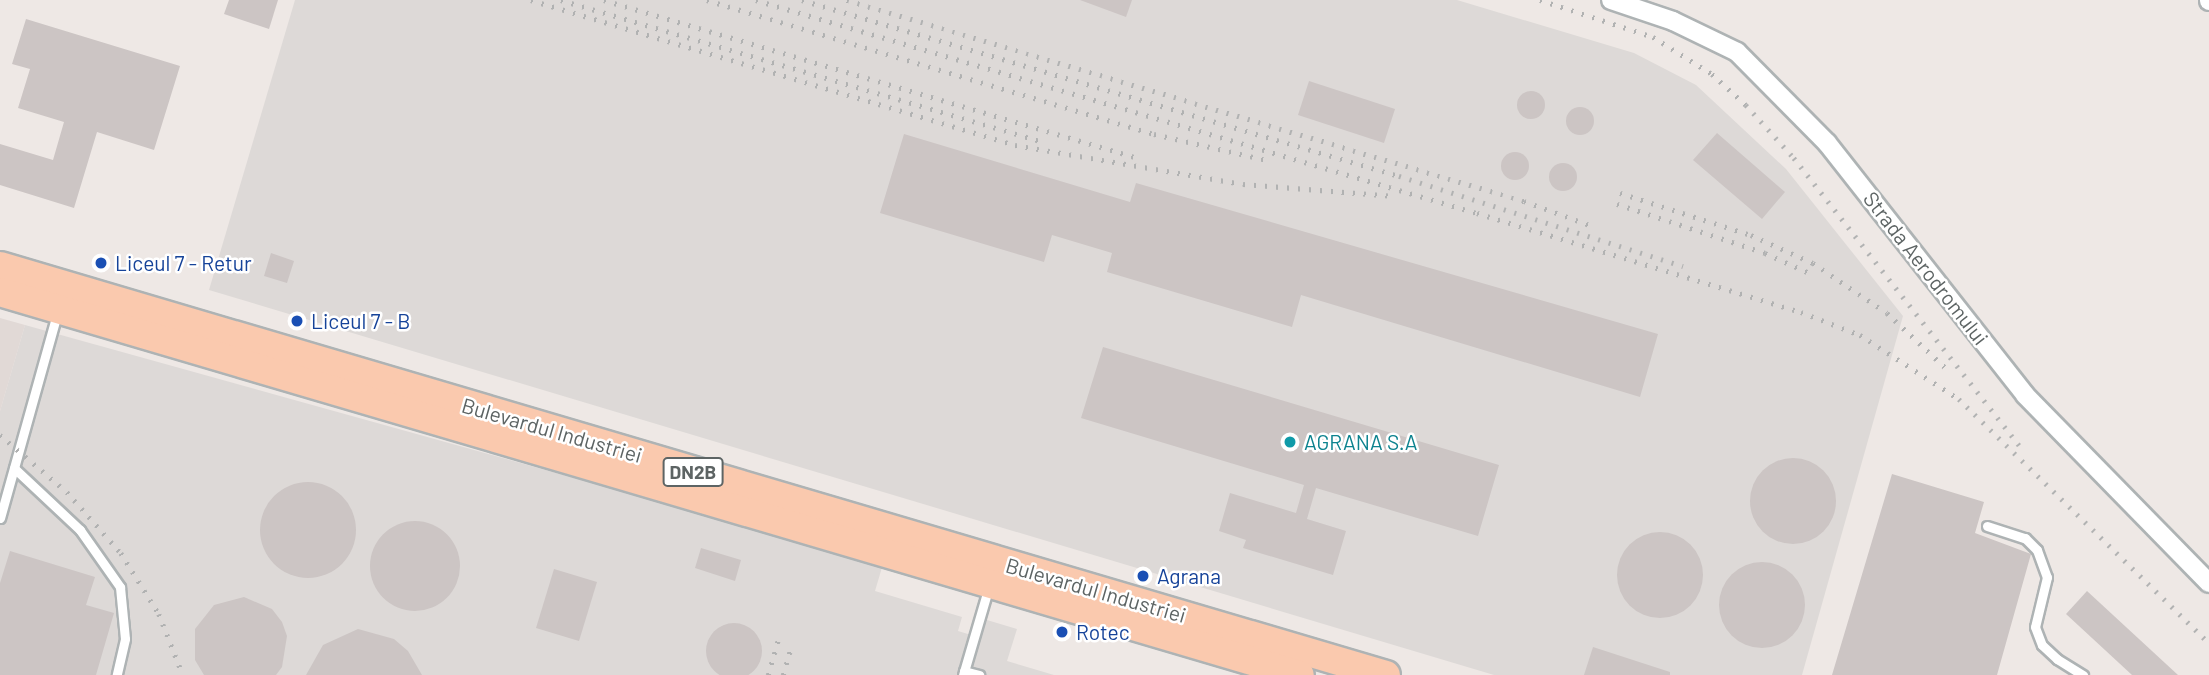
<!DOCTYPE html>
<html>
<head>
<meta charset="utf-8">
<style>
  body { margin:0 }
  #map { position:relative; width:2209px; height:675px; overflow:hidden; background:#eee8e5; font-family:Barlow,sans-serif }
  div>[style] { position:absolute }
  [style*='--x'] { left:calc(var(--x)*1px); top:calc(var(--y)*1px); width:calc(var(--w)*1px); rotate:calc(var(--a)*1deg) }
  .industrial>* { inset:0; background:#ddd9d7 }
  .education>* { inset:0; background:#e1d9d6 }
  .building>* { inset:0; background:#ccc5c4 }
  .round { border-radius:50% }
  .roads { filter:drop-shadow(2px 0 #aeb3b4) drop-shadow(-2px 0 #aeb3b4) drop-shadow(0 2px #aeb3b4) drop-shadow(0 -2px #aeb3b4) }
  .service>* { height:9px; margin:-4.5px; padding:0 4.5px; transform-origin:4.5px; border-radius:4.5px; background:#fff }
  .minor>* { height:18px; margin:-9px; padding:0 9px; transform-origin:9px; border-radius:9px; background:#fff }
  .primary>* { height:28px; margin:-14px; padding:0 14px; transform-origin:14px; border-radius:14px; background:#fac9ae }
  .rail>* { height:4.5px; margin-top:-2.25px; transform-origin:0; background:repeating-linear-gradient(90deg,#b1b2b2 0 2px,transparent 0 11px) }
  .dots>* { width:19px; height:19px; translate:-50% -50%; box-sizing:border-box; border:4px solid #fff; border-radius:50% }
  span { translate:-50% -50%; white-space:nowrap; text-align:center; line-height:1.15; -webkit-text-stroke:5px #fff; paint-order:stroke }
  .shield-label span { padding:2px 5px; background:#fff; border:2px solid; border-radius:5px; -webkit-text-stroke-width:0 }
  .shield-label { font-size:19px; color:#5d6464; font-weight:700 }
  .transit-label { font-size:21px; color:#164399 }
  .left { translate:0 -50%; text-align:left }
  .street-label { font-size:21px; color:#5d6464 }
  .culture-label { font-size:21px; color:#0d838f }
</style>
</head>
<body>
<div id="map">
  <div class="industrial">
    <i style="clip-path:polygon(295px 0,1457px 0,1634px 53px,1696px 85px,1786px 169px,1903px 316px,1802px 675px,1494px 675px,209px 290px)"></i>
    <i style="clip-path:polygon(25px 325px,883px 564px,875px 591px,962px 617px,958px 631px,981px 638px,987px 620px,1017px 629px,1007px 661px,1054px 675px,0 675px,0 411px)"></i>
  </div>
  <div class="education">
    <i style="clip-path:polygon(0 318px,25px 325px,0 411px)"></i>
  </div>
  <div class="building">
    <i style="clip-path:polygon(229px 0,278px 0,269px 29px,224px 14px)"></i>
    <i style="clip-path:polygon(1080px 0,1132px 0,1126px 17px)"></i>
    <i style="clip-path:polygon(26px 19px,180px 66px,154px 150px,97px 132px,74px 208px,0 185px,0 144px,53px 160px,64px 122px,18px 108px,30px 69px,12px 64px)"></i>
    <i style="clip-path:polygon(1309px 81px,1395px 109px,1384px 143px,1298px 115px)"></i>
    <i class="round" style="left:1517px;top:91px;width:28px;height:28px"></i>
    <i class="round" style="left:1566px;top:107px;width:28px;height:28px"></i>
    <i style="clip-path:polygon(1717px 133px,1785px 192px,1762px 219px,1693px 160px)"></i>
    <i style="clip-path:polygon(904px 134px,1130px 202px,1136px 183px,1658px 334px,1640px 397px,1301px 295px,1292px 327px,1107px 272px,1112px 253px,1052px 235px,1044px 262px,880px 213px)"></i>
    <i class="round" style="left:1501px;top:152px;width:28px;height:28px"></i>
    <i class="round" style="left:1549px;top:163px;width:28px;height:28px"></i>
    <i style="clip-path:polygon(271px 253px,294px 261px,287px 283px,264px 276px)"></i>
    <i style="clip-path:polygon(1103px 347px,1499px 465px,1478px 536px,1316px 488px,1307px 519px,1346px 531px,1333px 575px,1243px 548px,1246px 540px,1219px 531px,1230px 493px,1296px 513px,1304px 485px,1081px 418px)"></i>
    <i class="round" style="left:1750px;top:458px;width:86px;height:86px"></i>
    <i style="clip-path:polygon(1892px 474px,1984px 502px,1975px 533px,2031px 554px,1997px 675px,1832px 675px)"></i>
    <i class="round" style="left:260px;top:482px;width:96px;height:96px"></i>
    <i class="round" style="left:370px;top:521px;width:90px;height:90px"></i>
    <i class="round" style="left:1617px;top:532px;width:86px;height:86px"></i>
    <i style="clip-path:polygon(701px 548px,741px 560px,735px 581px,695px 568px)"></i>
    <i style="clip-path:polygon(10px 551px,95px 577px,86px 605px,114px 613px,96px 675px,0 675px,0 583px)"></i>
    <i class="round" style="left:1719px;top:562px;width:86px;height:86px"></i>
    <i style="clip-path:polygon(554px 569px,597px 582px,579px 641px,536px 628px)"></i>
    <i style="clip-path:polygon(2087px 591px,2178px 675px,2132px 675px,2066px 614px)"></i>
    <i style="clip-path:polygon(244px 597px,272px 609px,282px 622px,287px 636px,282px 667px,276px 675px,204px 675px,195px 660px,195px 629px,214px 605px)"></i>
    <i class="round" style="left:706px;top:623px;width:56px;height:56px"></i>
    <i style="clip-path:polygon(358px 629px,394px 639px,408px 651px,422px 675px,306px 675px,323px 645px)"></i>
    <i style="clip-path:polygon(1593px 647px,1670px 672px,1670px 675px,1584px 675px)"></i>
  </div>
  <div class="roads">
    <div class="service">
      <i style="--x:14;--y:468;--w:91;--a:43.2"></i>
      <i style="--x:80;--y:530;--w:70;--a:54.9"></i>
      <i style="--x:120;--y:587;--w:52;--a:84.5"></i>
      <i style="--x:125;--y:639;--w:37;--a:103"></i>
      <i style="--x:0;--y:518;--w:212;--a:-74.4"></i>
      <i style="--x:1987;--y:526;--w:40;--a:18"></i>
      <i style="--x:2025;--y:538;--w:17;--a:45"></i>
      <i style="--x:2037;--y:550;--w:29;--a:70"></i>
      <i style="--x:2047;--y:577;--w:51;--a:103.5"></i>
      <i style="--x:2035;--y:627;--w:19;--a:69"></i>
      <i style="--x:2042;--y:645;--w:21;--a:43"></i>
      <i style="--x:2057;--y:659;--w:31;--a:32"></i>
      <i style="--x:964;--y:671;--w:16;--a:15"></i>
      <i style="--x:963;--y:675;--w:93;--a:-73.7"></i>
    </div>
    <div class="minor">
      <i style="--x:1611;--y:0;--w:65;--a:18.7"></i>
      <i style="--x:1673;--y:21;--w:71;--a:25.8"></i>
      <i style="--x:1737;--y:52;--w:128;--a:45.3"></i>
      <i style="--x:1827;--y:143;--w:320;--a:51.8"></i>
      <i style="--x:2025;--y:395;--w:263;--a:45.6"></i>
      <i style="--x:2209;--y:0;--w:1;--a:90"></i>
    </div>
    <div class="primary">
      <i style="--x:0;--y:266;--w:1445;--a:16.44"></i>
      <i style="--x:0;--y:292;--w:1355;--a:16.42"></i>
    </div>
  </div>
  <div class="rail">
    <i style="--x:531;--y:0;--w:505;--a:16.68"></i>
    <i style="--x:1015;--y:145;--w:231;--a:9.7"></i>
    <i style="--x:1243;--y:184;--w:152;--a:4.5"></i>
    <i style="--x:561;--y:0;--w:498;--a:16.4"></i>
    <i style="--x:604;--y:0;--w:560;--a:16.49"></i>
    <i style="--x:707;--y:0;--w:467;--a:16.7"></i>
    <i style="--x:1154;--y:134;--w:116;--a:13"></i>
    <i style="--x:756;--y:0;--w:752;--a:16.46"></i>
    <i style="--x:1477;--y:213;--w:339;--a:17"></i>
    <i style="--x:1801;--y:312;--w:63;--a:21.3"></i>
    <i style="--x:1860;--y:335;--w:118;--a:32.9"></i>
    <i style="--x:1959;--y:399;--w:349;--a:44.3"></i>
    <i style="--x:802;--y:0;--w:622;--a:16.43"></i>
    <i style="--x:1399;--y:176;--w:298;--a:17.6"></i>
    <i style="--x:847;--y:0;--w:706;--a:16.54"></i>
    <i style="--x:1524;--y:201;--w:76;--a:20.1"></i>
    <i style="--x:1540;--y:0;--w:119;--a:18.1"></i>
    <i style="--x:1653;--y:37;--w:70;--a:32.1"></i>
    <i style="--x:1712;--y:74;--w:46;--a:42.4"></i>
    <i style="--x:1746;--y:105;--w:72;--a:47.8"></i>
    <i style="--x:1794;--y:158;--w:368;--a:51.9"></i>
    <i style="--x:1620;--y:193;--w:138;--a:17.8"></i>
    <i style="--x:1751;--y:235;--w:68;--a:24.3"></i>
    <i style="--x:1813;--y:263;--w:89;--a:34"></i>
    <i style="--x:1887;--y:313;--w:86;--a:43.1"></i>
    <i style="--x:1617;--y:204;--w:156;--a:18.3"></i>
    <i style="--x:1765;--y:253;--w:54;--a:24.2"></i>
    <i style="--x:0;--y:435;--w:88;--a:40.4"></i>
    <i style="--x:67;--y:492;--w:81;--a:48.5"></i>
    <i style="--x:121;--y:553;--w:72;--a:58.1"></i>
    <i style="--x:159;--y:614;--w:66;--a:68.5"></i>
    <i style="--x:768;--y:675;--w:40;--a:-74"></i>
    <i style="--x:783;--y:675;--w:29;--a:-74"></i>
  </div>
  <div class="dots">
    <i style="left:101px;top:263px;background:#1a4fb4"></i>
    <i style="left:297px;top:321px;background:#1a4fb4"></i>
    <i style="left:1290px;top:442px;background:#0f9aa8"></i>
    <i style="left:1143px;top:576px;background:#1a4fb4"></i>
    <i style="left:1062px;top:632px;background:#1a4fb4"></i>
  </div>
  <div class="shield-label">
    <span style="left:693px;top:472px">DN2B</span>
  </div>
  <div class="transit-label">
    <span class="left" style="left:115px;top:263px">Liceul 7 - Retur</span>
    <span class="left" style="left:311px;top:321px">Liceul 7 - B</span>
    <span class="left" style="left:1157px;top:576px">Agrana</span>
    <span class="left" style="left:1076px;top:632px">Rotec</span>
  </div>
  <div class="street-label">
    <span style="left:1926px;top:268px;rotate:52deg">Strada Aerodromului</span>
    <span style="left:552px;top:430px;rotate:16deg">Bulevardul Industriei</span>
    <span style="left:1096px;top:590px;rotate:16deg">Bulevardul Industriei</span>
  </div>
  <div class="culture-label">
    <span class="left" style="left:1304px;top:442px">AGRANA S.A</span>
  </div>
</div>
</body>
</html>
